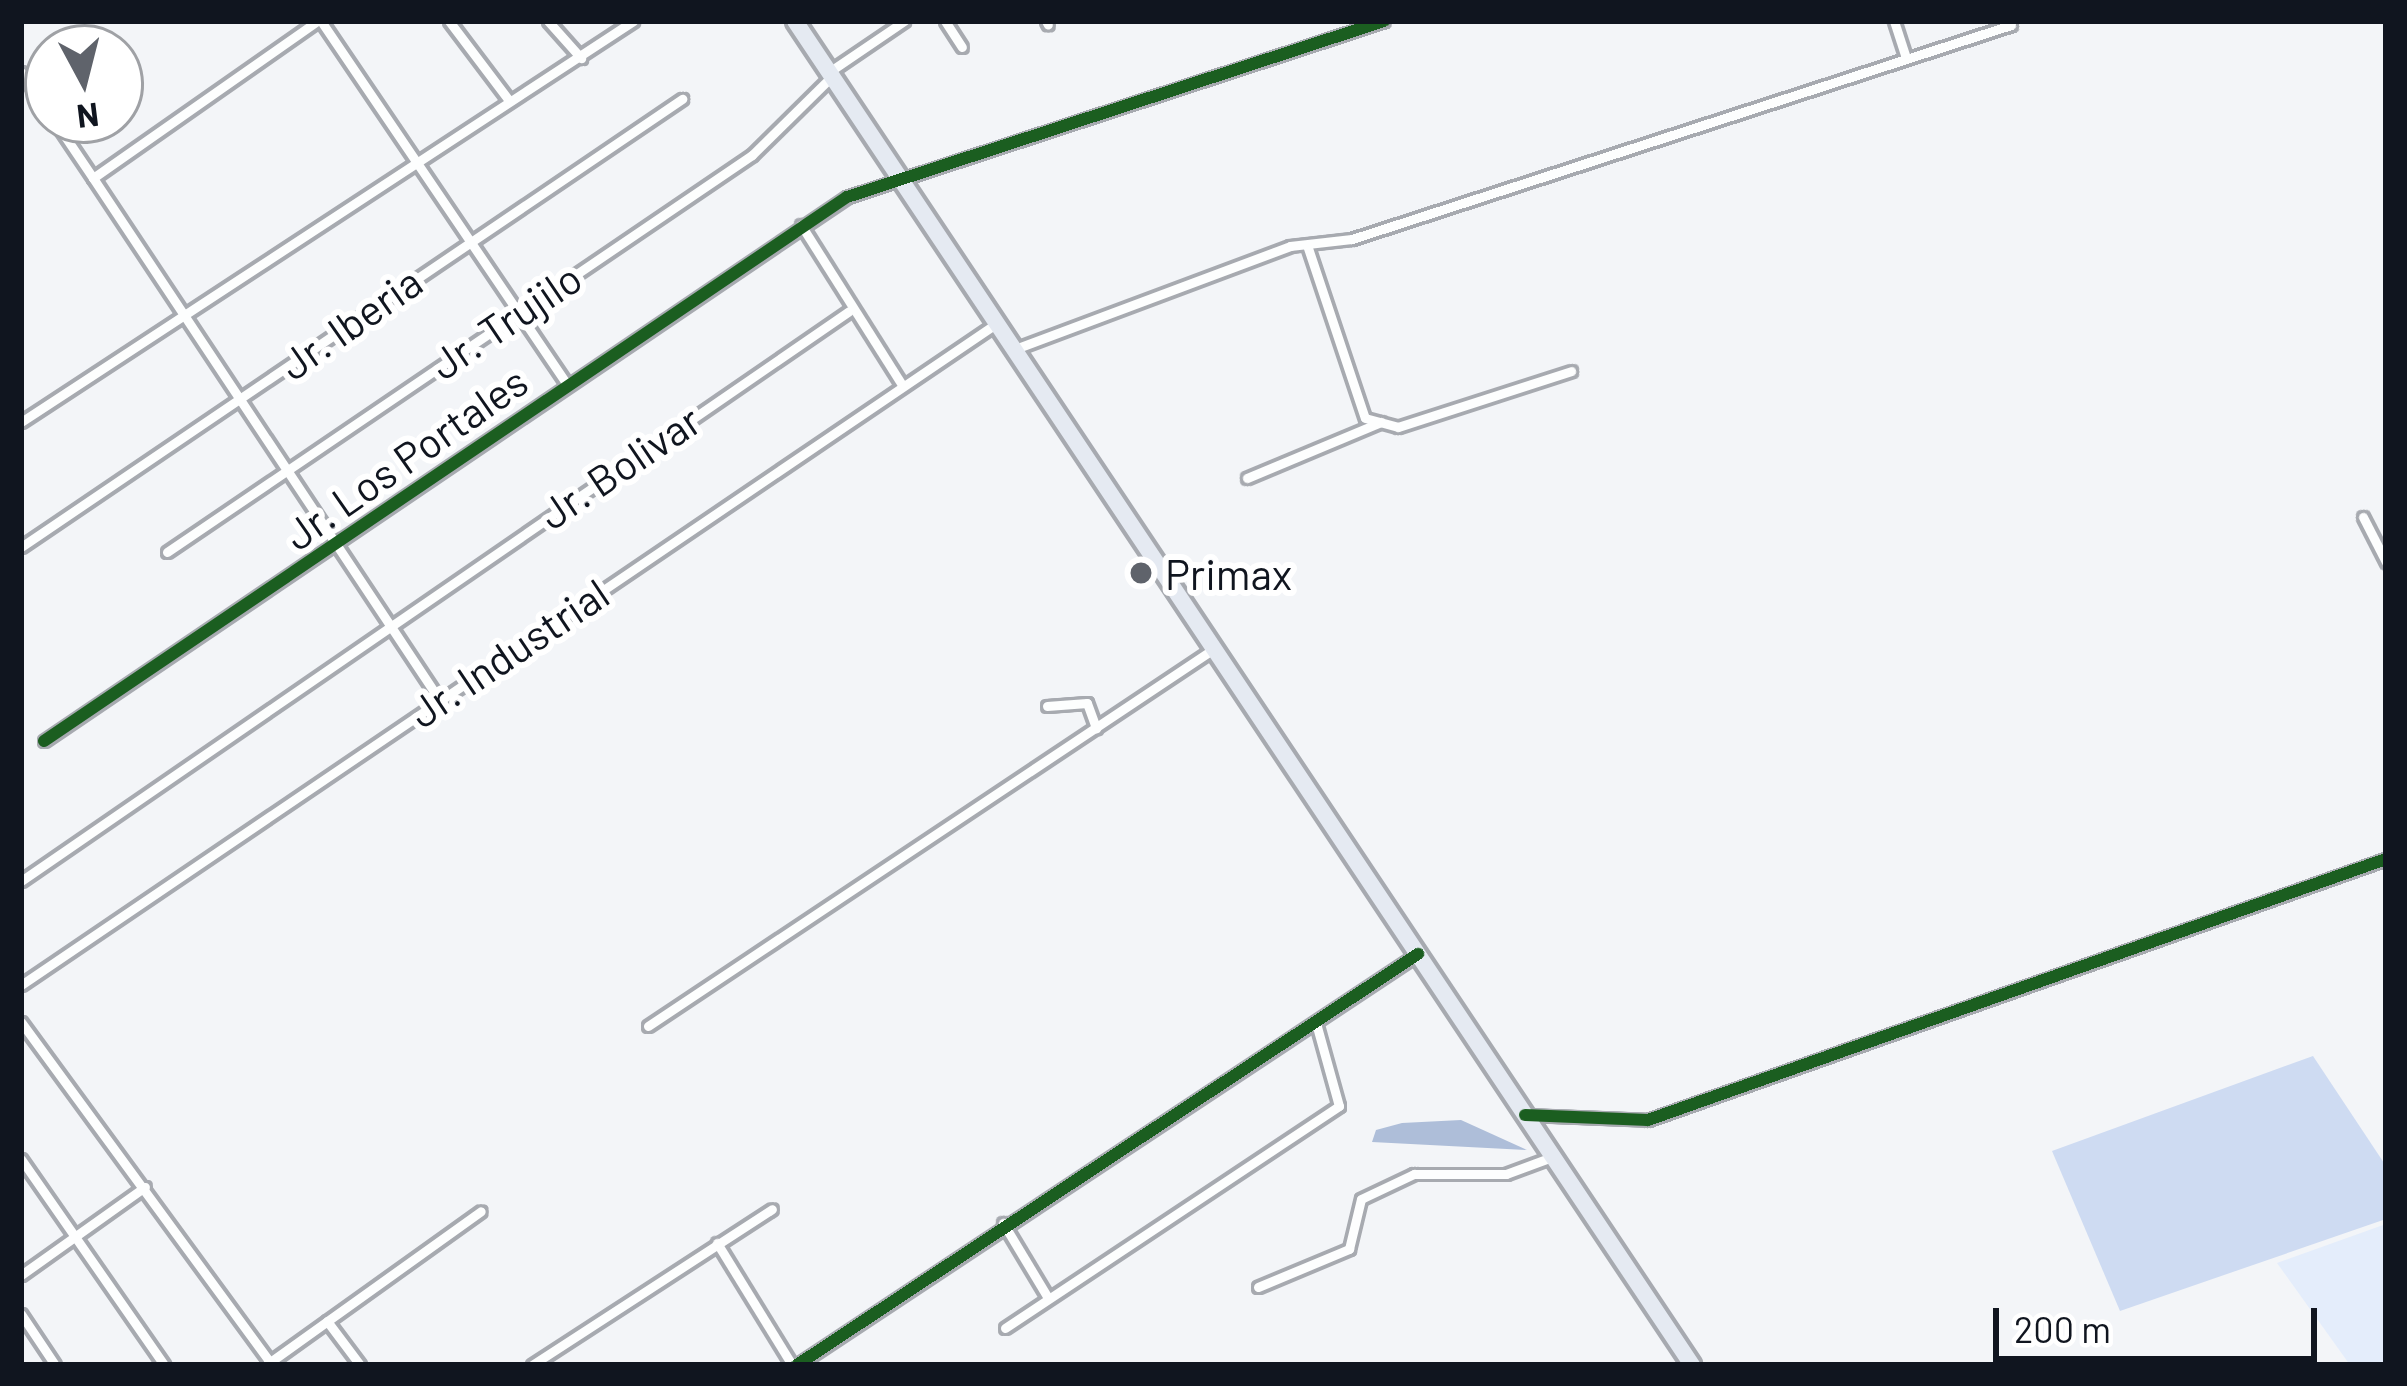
<!DOCTYPE html>
<html>
<head>
<meta charset="utf-8">
<style>
  body { margin:0 }
  #map { position:relative; width:2407px; height:1386px; overflow:hidden; background:#f3f5f8; font-family:Barlow,sans-serif }
  div>[style] { position:absolute }
  [style*='--x'] { left:calc(var(--x)*1px); top:calc(var(--y)*1px); width:calc(var(--w)*1px); rotate:calc(var(--a)*1deg) }
  .green>* { inset:0; background:#e4edfb }
  .forest>* { inset:0; background:#cedbf2 }
  .water>* { inset:0; background:#aebed9 }
  .roads { filter:drop-shadow(3px 0 #a7aab0) drop-shadow(-3px 0 #a7aab0) drop-shadow(0 3px #a7aab0) drop-shadow(0 -3px #a7aab0) }
  .minor>* { height:9px; margin:-4.5px; padding:0 4.5px; transform-origin:4.5px; border-radius:4.5px; background:#fdfefe }
  .trunk>* { height:16px; margin:-8px; padding:0 8px; transform-origin:8px; border-radius:8px; background:#e5eaf2 }
  .cycleway>* { height:12px; margin:-6px; padding:0 6px; transform-origin:6px; border-radius:6px; background:#1b5e20 }
  .dots>* { width:33px; height:33px; translate:-50% -50%; box-sizing:border-box; border:6px solid #fff; border-radius:50% }
  span { translate:-50% -50%; white-space:nowrap; text-align:center; line-height:1.15; -webkit-text-stroke:12px #fff; paint-order:stroke }
  .street-label { font-size:42px; color:#10151f }
  .poi-label { font-size:42px; color:#10151f }
  .left { translate:0 -50%; text-align:left }
  .frame { position:absolute; inset:0; border:24px solid #10151f; pointer-events:none }
  .north { position:absolute; left:24px; top:24px; width:120px; height:120px; box-sizing:border-box; background:#fff; border:3px solid #9fa1a5; border-radius:50%; rotate:173deg; font-size:33px; font-weight:700; line-height:48px; text-align:center; color:#10151f }
  .north::after { content:''; display:block; margin:auto; width:42px; height:54px; background:#5f636b; clip-path:polygon(50% 0,100% 100%,50% 72%,0 100%) }
  .scale { position:absolute; left:1993px; top:1308px; width:324px; height:54px; box-sizing:border-box; border:6px solid #10151f; border-top:0; padding-left:15px; font-size:36px; line-height:42px; white-space:nowrap; color:#10151f; -webkit-text-stroke:9px #fff; paint-order:stroke }
</style>
</head>
<body>
<div id="map">
  <div class="green">
    <i style="clip-path:polygon(2386px 1224px,2386px 1365px,2350px 1365px,2277px 1263px)"></i>
  </div>
  <div class="forest">
    <i style="clip-path:polygon(2313px 1056px,2386px 1166px,2386px 1219px,2120px 1311px,2052px 1151px)"></i>
  </div>
  <div class="water">
    <i style="clip-path:polygon(1461px 1120px,1527px 1150px,1372px 1142px,1376px 1130px,1402px 1123px)"></i>
  </div>
  <div class="roads">
    <div class="minor">
      <i style="--x:321;--y:21;--w:439;--a:55.9"></i>
      <i style="--x:449;--y:21;--w:98;--a:52.9"></i>
      <i style="--x:548;--y:21;--w:50;--a:48.3"></i>
      <i style="--x:945;--y:21;--w:31;--a:57"></i>
      <i style="--x:1046;--y:21;--w:4;--a:63"></i>
      <i style="--x:1894;--y:21;--w:38;--a:72"></i>
      <i style="--x:21;--y:72;--w:47;--a:55.3"></i>
      <i style="--x:829;--y:72;--w:91;--a:-34.2"></i>
      <i style="--x:54;--y:120;--w:70;--a:56.1"></i>
      <i style="--x:93;--y:178;--w:274;--a:-35"></i>
      <i style="--x:93;--y:178;--w:625;--a:56.41"></i>
      <i style="--x:801;--y:225;--w:189;--a:57.7"></i>
      <i style="--x:1307;--y:245;--w:182;--a:71.5"></i>
      <i style="--x:1365;--y:418;--w:34;--a:15"></i>
      <i style="--x:1398;--y:427;--w:182;--a:-17.9"></i>
      <i style="--x:1015;--y:349;--w:294;--a:-20.5"></i>
      <i style="--x:1290;--y:246;--w:62;--a:-6.4"></i>
      <i style="--x:1352;--y:239;--w:693;--a:-17.99"></i>
      <i style="--x:21;--y:422;--w:732;--a:-33.23"></i>
      <i style="--x:1247;--y:478;--w:145;--a:-22.7"></i>
      <i style="--x:2363;--y:517;--w:51;--a:62.9"></i>
      <i style="--x:21;--y:547;--w:799;--a:-34.13"></i>
      <i style="--x:167;--y:552;--w:707;--a:-34.16"></i>
      <i style="--x:752;--y:155;--w:112;--a:-44.6"></i>
      <i style="--x:1047;--y:706;--w:40;--a:-4.3"></i>
      <i style="--x:1087;--y:703;--w:27;--a:70"></i>
      <i style="--x:44;--y:741;--w:970;--a:-34.12"></i>
      <i style="--x:847;--y:197;--w:565;--a:-18.15"></i>
      <i style="--x:21;--y:881;--w:1005;--a:-34.54"></i>
      <i style="--x:21;--y:985;--w:1179;--a:-34.15"></i>
      <i style="--x:21;--y:1022;--w:425;--a:53.8"></i>
      <i style="--x:648;--y:1026;--w:681;--a:-33.69"></i>
      <i style="--x:1525;--y:1115;--w:123;--a:2.3"></i>
      <i style="--x:1648;--y:1120;--w:783;--a:-19.48"></i>
      <i style="--x:21;--y:1159;--w:251;--a:55.2"></i>
      <i style="--x:1003;--y:1223;--w:87;--a:59"></i>
      <i style="--x:717;--y:1243;--w:143;--a:58.4"></i>
      <i style="--x:21;--y:1275;--w:152;--a:-35.4"></i>
      <i style="--x:1258;--y:1287;--w:99;--a:-22.7"></i>
      <i style="--x:1349;--y:1249;--w:51;--a:-76.5"></i>
      <i style="--x:1361;--y:1199;--w:59;--a:-25.3"></i>
      <i style="--x:1414;--y:1174;--w:92;--a:0"></i>
      <i style="--x:1506;--y:1174;--w:49;--a:-20.3"></i>
      <i style="--x:21;--y:1314;--w:61;--a:56.3"></i>
      <i style="--x:327;--y:1321;--w:55;--a:53.1"></i>
      <i style="--x:1005;--y:1328;--w:401;--a:-33.6"></i>
      <i style="--x:1339;--y:1106;--w:86;--a:-105.5"></i>
      <i style="--x:266;--y:1365;--w:264;--a:-35.6"></i>
      <i style="--x:532;--y:1365;--w:286;--a:-33"></i>
      <i style="--x:797;--y:1365;--w:745;--a:-33.5"></i>
    </div>
    <div class="trunk">
      <i style="--x:795;--y:21;--w:1616;--a:56.28"></i>
    </div>
  </div>
  <div class="cycleway">
    <i style="--x:44;--y:741;--w:970;--a:-34.12"></i>
    <i style="--x:847;--y:197;--w:565;--a:-18.15"></i>
    <i style="--x:1525;--y:1115;--w:123;--a:2.3"></i>
    <i style="--x:1648;--y:1120;--w:783;--a:-19.48"></i>
    <i style="--x:797;--y:1365;--w:745;--a:-33.5"></i>
  </div>
  <div class="dots">
    <i style="left:1141px;top:573px;background:#5f636b"></i>
  </div>
  <div class="street-label">
    <span style="left:505px;top:320px;rotate:-34deg">Jr. Trujilo</span>
    <span style="left:350px;top:322px;rotate:-35deg">Jr. Iberia</span>
    <span style="left:405px;top:457px;rotate:-35deg">Jr. Los Portales</span>
    <span style="left:619px;top:466px;rotate:-34deg">Jr. Bolivar</span>
    <span style="left:508px;top:652px;rotate:-34deg">Jr. Industrial</span>
  </div>
  <div class="poi-label">
    <span class="left" style="left:1165px;top:573px">Primax</span>
  </div>
  <div class="frame"></div>
  <div class="north">N</div>
  <div class="scale">200 m</div>
</div>
</body>
</html>
